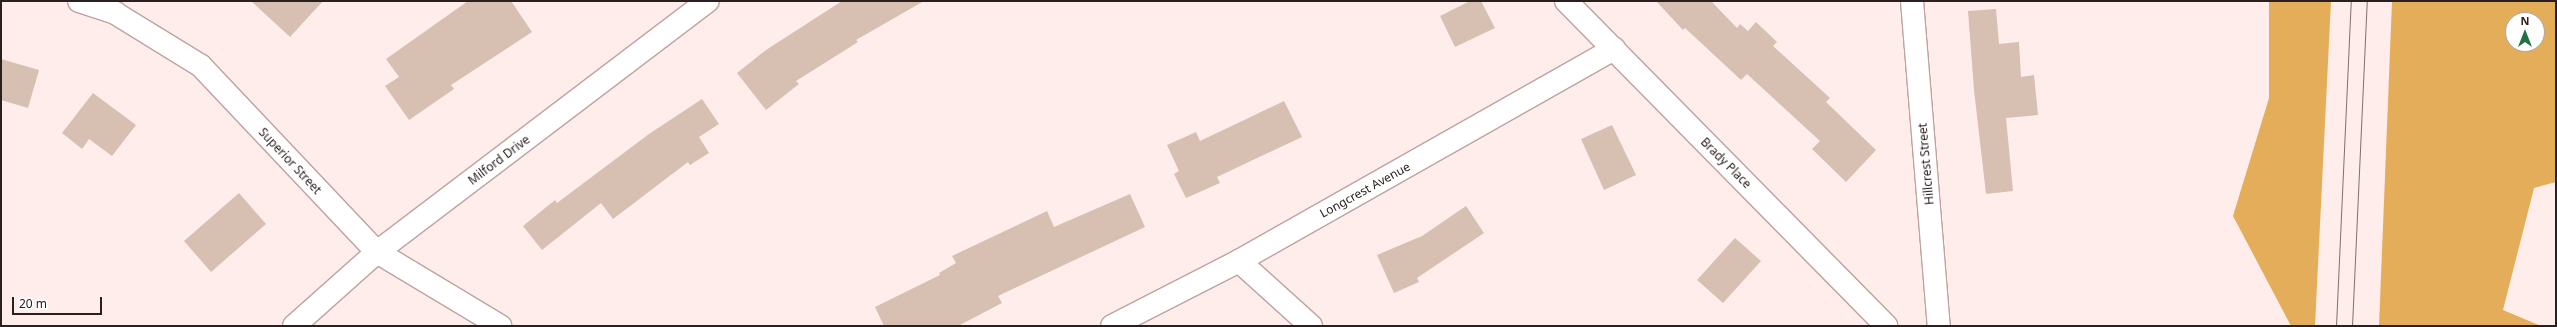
<!DOCTYPE html>
<html>
<head>
<meta charset="utf-8">
<style>
  body { margin:0 }
  #map { position:relative; width:2557px; height:327px; overflow:hidden; background:#ffedeb; font-family:"Noto Sans",sans-serif }
  div>[style] { position:absolute }
  [style*='--x'] { left:calc(var(--x)*1px); top:calc(var(--y)*1px); width:calc(var(--w)*1px); rotate:calc(var(--a)*1deg) }
  .forest>* { inset:0; background:#e4ad5a }
  .building>* { inset:0; background:#d7bfb2 }
  .roads { filter:drop-shadow(1px 0 #bea2a0) drop-shadow(-1px 0 #bea2a0) drop-shadow(0 1px #bea2a0) drop-shadow(0 -1px #bea2a0) }
  .minor>* { height:22px; margin:-11px; padding:0 11px; transform-origin:11px; border-radius:11px; background:#fff }
  .tertiary>* { height:22px; margin:-11px; padding:0 11px; transform-origin:11px; border-radius:11px; background:#fff }
  .tram>* { height:1px; margin:-0.5px; padding:0 0.5px; transform-origin:0.5px; border-radius:0.5px; background:#7e706f }
  span { translate:-50% -50%; white-space:nowrap; text-align:center; line-height:1.15; -webkit-text-stroke:3px #fff; paint-order:stroke }
  .street-label { font-size:12px; color:#2a201f }
  .frame { position:absolute; inset:0; border:2px solid #2a201f; pointer-events:none }
  .north { position:absolute; left:2505px; top:12px; width:40px; height:40px; box-sizing:border-box; background:#fff; border:1px solid #aaa6a5; border-radius:50%; rotate:0deg; font-size:11px; font-weight:700; line-height:16px; text-align:center; color:#2a201f }
  .north::after { content:''; display:block; margin:auto; width:14px; height:18px; background:#1f7142; clip-path:polygon(50% 0,100% 100%,50% 72%,0 100%) }
  .scale { position:absolute; left:12px; top:297px; width:90px; height:18px; box-sizing:border-box; border:2px solid #2a201f; border-top:0; padding-left:5px; font-size:12px; line-height:14px; white-space:nowrap; color:#2a201f; -webkit-text-stroke:3px #fff; paint-order:stroke }
</style>
</head>
<body>
<div id="map">
  <div class="forest">
    <i style="clip-path:polygon(2269px 1px,2331px 1px,2315px 326px,2291px 326px,2233px 216px,2269px 98px)"></i>
    <i style="clip-path:polygon(evenodd,2392px 1px,2556px 1px,2556px 182px,2534px 188px,2503px 310px,2541px 326px,2379px 326px,2392px 1px,2513px 20px,2537px 20px,2537px 44px,2513px 44px,2513px 20px)"></i>
  </div>
  <div class="building">
    <i style="clip-path:polygon(251px 1px,323px 1px,290px 37px)"></i>
    <i style="clip-path:polygon(468px 1px,511px 1px,532px 32px,451px 85px,454px 89px,409px 120px,385px 86px,399px 77px,386px 59px)"></i>
    <i style="clip-path:polygon(842px 1px,924px 1px,856px 40px,858px 42px,796px 81px,799px 84px,766px 110px,737px 73px,766px 50px)"></i>
    <i style="clip-path:polygon(1470px 1px,1481px 1px,1495px 28px,1455px 47px,1440px 16px)"></i>
    <i style="clip-path:polygon(1656px 1px,1711px 1px,1737px 28px,1740px 24px,1748px 31px,1756px 22px,1777px 42px,1773px 46px,1830px 98px,1826px 102px,1876px 150px,1846px 182px,1812px 149px,1820px 141px,1747px 74px,1741px 80px,1685px 28px,1683px 30px)"></i>
    <i style="clip-path:polygon(1996px 9px,1999px 44px,2019px 42px,2021px 77px,2034px 75px,2038px 115px,2006px 118px,2013px 191px,1986px 194px,1974px 90px,1968px 11px)"></i>
    <i style="clip-path:polygon(1px 59px,39px 70px,28px 108px,1px 100px)"></i>
    <i style="clip-path:polygon(93px 93px,136px 125px,112px 156px,89px 139px,82px 149px,62px 133px)"></i>
    <i style="clip-path:polygon(702px 99px,719px 124px,699px 137px,709px 153px,690px 165px,688px 162px,613px 219px,601px 203px,542px 250px,523px 226px,555px 200px,557px 203px,649px 134px)"></i>
    <i style="clip-path:polygon(1284px 101px,1302px 137px,1217px 177px,1220px 183px,1186px 198px,1174px 174px,1179px 171px,1167px 145px,1196px 132px,1200px 141px)"></i>
    <i style="clip-path:polygon(1612px 125px,1636px 175px,1604px 190px,1581px 139px)"></i>
    <i style="clip-path:polygon(239px 193px,266px 224px,211px 272px,184px 241px)"></i>
    <i style="clip-path:polygon(1130px 194px,1145px 227px,998px 296px,1002px 303px,958px 326px,884px 326px,875px 307px,940px 275px,939px 273px,956px 263px,952px 256px,1047px 211px,1054px 227px)"></i>
    <i style="clip-path:polygon(1466px 206px,1484px 233px,1417px 278px,1419px 282px,1394px 293px,1377px 255px,1422px 236px)"></i>
    <i style="clip-path:polygon(1735px 238px,1761px 261px,1723px 303px,1697px 280px)"></i>
  </div>
  <div class="roads">
    <div class="minor">
      <i style="--x:79;--y:1;--w:38;--a:18"></i>
      <i style="--x:115;--y:13;--w:101;--a:31.6"></i>
      <i style="--x:201;--y:66;--w:256;--a:46.6"></i>
      <i style="--x:377;--y:252;--w:144;--a:31"></i>
      <i style="--x:1566;--y:1;--w:456;--a:45.4"></i>
      <i style="--x:1239;--y:261;--w:97;--a:42.1"></i>
      <i style="--x:1112;--y:326;--w:143;--a:-27.1"></i>
      <i style="--x:1239;--y:261;--w:431;--a:-29.5"></i>
    </div>
    <div class="tertiary">
      <i style="--x:1912;--y:1;--w:326;--a:85.3"></i>
      <i style="--x:294;--y:326;--w:111;--a:-41.7"></i>
      <i style="--x:377;--y:252;--w:415;--a:-37.2"></i>
    </div>
  </div>
  <div class="tram">
    <i style="--x:2336;--y:326;--w:325;--a:-87.4"></i>
    <i style="--x:2352;--y:326;--w:325;--a:-87.4"></i>
  </div>
  <div class="street-label">
    <span style="left:499px;top:160px;rotate:-37deg">Milford Drive</span>
    <span style="left:290px;top:161px;rotate:47deg">Superior Street</span>
    <span style="left:1726px;top:163px;rotate:45deg">Brady Place</span>
    <span style="left:1926px;top:164px;rotate:-95deg">Hillcrest Street</span>
    <span style="left:1365px;top:190px;rotate:-29deg">Longcrest Avenue</span>
  </div>
  <div class="frame"></div>
  <div class="north">N</div>
  <div class="scale">20 m</div>
</div>
</body>
</html>
